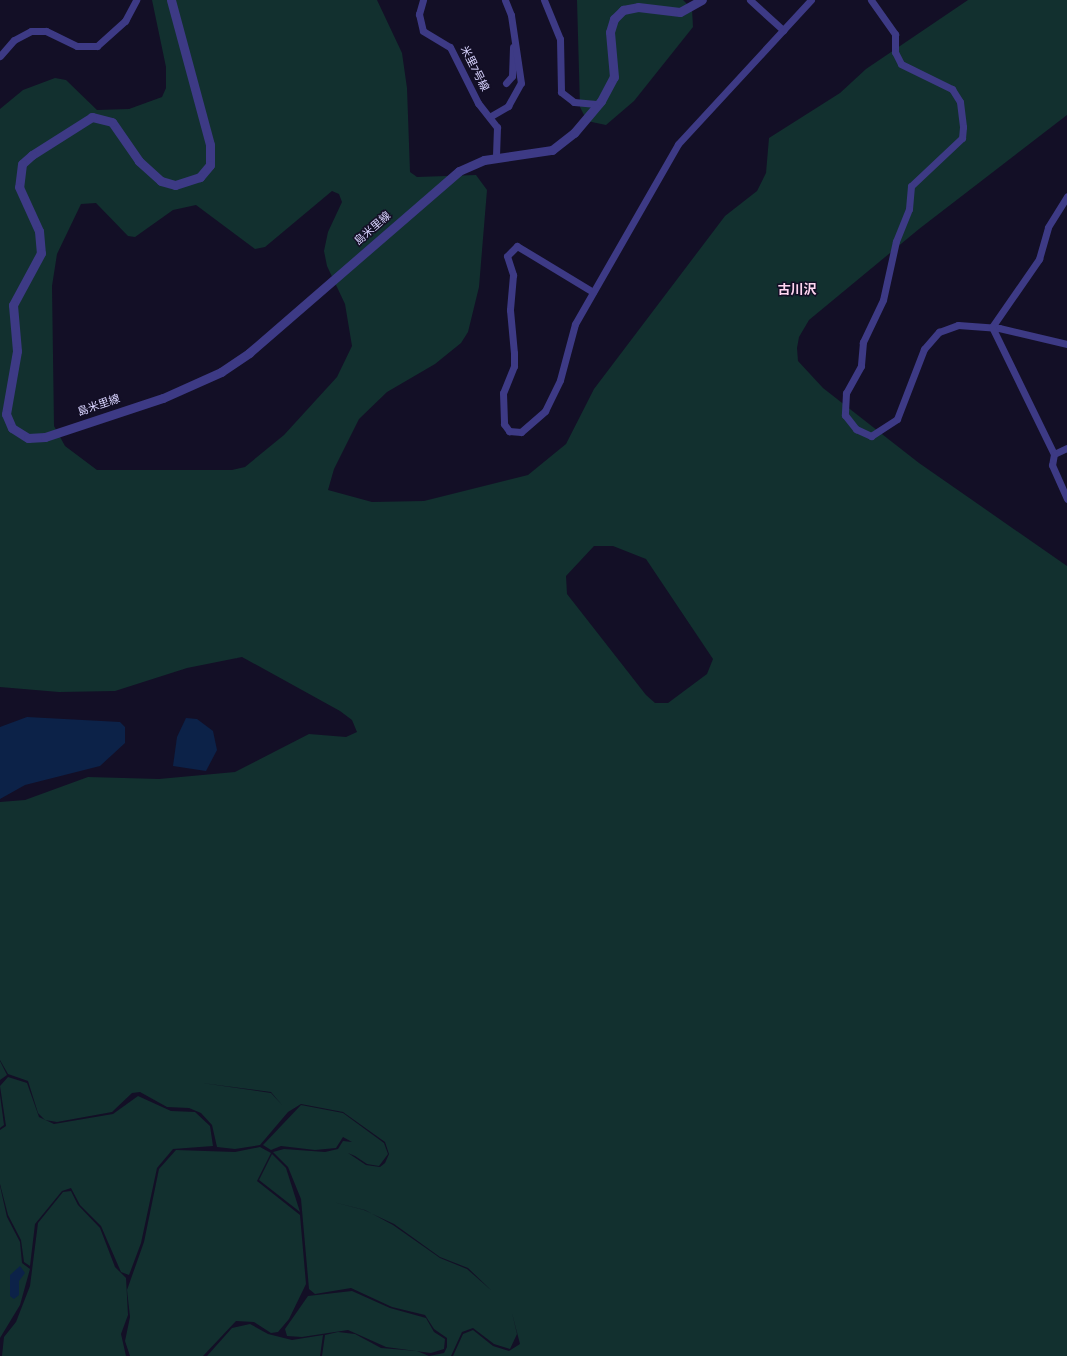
<!DOCTYPE html>
<html>
<head>
<meta charset="utf-8">
<style>
  body { margin:0 }
  #map { position:relative; width:1067px; height:1356px; overflow:hidden; background:#130f26; font-family:Karla,"Noto Sans JP",sans-serif }
  div>[style] { position:absolute }
  [style*='--x'] { left:calc(var(--x)*1px); top:calc(var(--y)*1px); width:calc(var(--w)*1px); rotate:calc(var(--a)*1deg) }
  .green>* { inset:0; background:#12302f }
  .water>* { inset:0; background:#0c2248 }
  .minor>* { height:7px; margin:-3.5px; padding:0 3.5px; transform-origin:3.5px; border-radius:3.5px; background:#3d3a85 }
  .tertiary>* { height:9px; margin:-4.5px; padding:0 4.5px; transform-origin:4.5px; border-radius:4.5px; background:#3d3a85 }
  span { translate:-50% -50%; white-space:nowrap; text-align:center; line-height:1.15; -webkit-text-stroke:3px #130f26; paint-order:stroke }
  .street-label { font-size:11px; color:#d9d4ff }
  .quarter-label { font-size:13px; color:#ffd6f0; font-weight:700 }
</style>
</head>
<body>
<div id="map">
  <div class="green">
    <i style="clip-path:polygon(evenodd,152px 0,377px 0,402px 53px,407px 88px,410px 172px,417px 177px,476px 175px,487px 190px,479px 287px,468px 332px,461px 343px,435px 364px,387px 392px,359px 419px,334px 469px,328px 490px,372px 502px,424px 501px,528px 475px,566px 444px,594px 389px,725px 216px,757px 191px,766px 173px,769px 138px,840px 93px,866px 69px,968px 0,1067px 0,1067px 115px,919px 229px,809px 320px,799px 337px,797px 348px,798px 361px,823px 388px,919px 463px,1067px 566px,1067px 1356px,453px 1356px,463px 1334px,473px 1330px,493px 1346px,509px 1351px,520px 1344px,512px 1313px,517px 1334px,510px 1349px,494px 1344px,473px 1328px,462px 1332px,451px 1356px,322px 1356px,325px 1335px,338px 1332px,355px 1334px,381px 1348px,417px 1351px,429px 1356px,444px 1353px,447px 1347px,447px 1338px,434px 1329px,425px 1315px,392px 1307px,351px 1288px,315px 1294px,309px 1289px,301px 1199px,288px 1167px,273px 1152px,284px 1149px,325px 1152px,338px 1149px,343px 1141px,352px 1142px,343px 1137px,336px 1148px,315px 1150px,281px 1146px,271px 1150px,263px 1145px,301px 1105px,343px 1113px,384px 1143px,388px 1154px,379px 1166px,367px 1164px,355px 1156px,348px 1153px,366px 1165px,380px 1167px,385px 1163px,389px 1154px,385px 1142px,343px 1112px,301px 1104px,288px 1112px,260px 1145px,235px 1149px,217px 1147px,212px 1125px,201px 1113px,189px 1108px,167px 1107px,140px 1092px,132px 1093px,112px 1112px,57px 1122px,45px 1120px,38px 1113px,28px 1081px,8px 1074px,0 1060px,0 802px,25px 800px,88px 777px,159px 779px,235px 772px,309px 734px,346px 737px,357px 732px,352px 720px,340px 711px,242px 657px,187px 668px,115px 691px,59px 692px,0 687px,0 109px,23px 90px,55px 78px,66px 80px,97px 110px,129px 109px,162px 97px,166px 88px,166px 67px,152px 0,332px 191px,339px 194px,342px 202px,328px 232px,324px 251px,327px 266px,345px 304px,352px 346px,337px 377px,284px 435px,245px 467px,232px 470px,97px 470px,65px 446px,54px 426px,52px 286px,57px 254px,81px 204px,96px 203px,128px 236px,135px 237px,173px 210px,196px 205px,255px 249px,265px 247px,332px 191px,152px 0,594px 546px,613px 546px,646px 559px,713px 659px,707px 674px,668px 703px,655px 703px,646px 695px,567px 594px,566px 576px,594px 546px,152px 0,202px 1083px,271px 1092px,282px 1105px,271px 1093px,202px 1083px,152px 0,305px 1186px,333px 1202px,364px 1210px,394px 1224px,440px 1257px,468px 1268px,492px 1291px,467px 1269px,440px 1258px,393px 1225px,365px 1210px,333px 1202px,305px 1186px)"></i>
    <i style="clip-path:polygon(577px 0,683px 0,692px 9px,693px 27px,634px 101px,606px 125px,587px 121px,580px 107px)"></i>
    <i style="clip-path:polygon(0 1061px,7px 1075px,0 1080px)"></i>
    <i style="clip-path:polygon(8px 1077px,27px 1083px,39px 1117px,54px 1124px,113px 1114px,138px 1096px,171px 1111px,195px 1112px,210px 1126px,213px 1146px,173px 1149px,157px 1168px,141px 1243px,129px 1275px,121px 1272px,101px 1226px,80px 1205px,71px 1188px,62px 1191px,35px 1224px,30px 1266px,24px 1262px,21px 1240px,8px 1215px,0 1184px,0 1130px,6px 1126px,0 1086px)"></i>
    <i style="clip-path:polygon(0 1095px,4px 1125px,0 1128px)"></i>
    <i style="clip-path:polygon(260px 1147px,271px 1153px,257px 1181px,300px 1215px,306px 1284px,289px 1319px,278px 1332px,271px 1333px,254px 1322px,236px 1321px,203px 1356px,130px 1356px,125px 1341px,130px 1317px,127px 1290px,144px 1242px,159px 1169px,176px 1150px,235px 1152px)"></i>
    <i style="clip-path:polygon(272px 1154px,286px 1168px,300px 1212px,259px 1180px)"></i>
    <i style="clip-path:polygon(0 1186px,7px 1217px,20px 1242px,22px 1263px,30px 1269px,20px 1305px,0 1338px)"></i>
    <i style="clip-path:polygon(71px 1191px,78px 1205px,100px 1228px,115px 1267px,126px 1278px,128px 1315px,121px 1334px,126px 1356px,2px 1356px,4px 1337px,16px 1322px,30px 1286px,38px 1223px,63px 1192px)"></i>
    <i style="clip-path:polygon(352px 1291px,390px 1308px,426px 1318px,434px 1332px,445px 1339px,444px 1349px,431px 1353px,386px 1347px,348px 1330px,302px 1337px,287px 1336px,285px 1329px,308px 1296px)"></i>
    <i style="clip-path:polygon(250px 1324px,268px 1334px,292px 1340px,323px 1335px,320px 1356px,207px 1356px,232px 1328px)"></i>
  </div>
  <div class="water">
    <i style="clip-path:polygon(27px 717px,120px 722px,125px 727px,125px 743px,100px 766px,25px 785px,0 799px,0 727px)"></i>
    <i style="clip-path:polygon(186px 718px,197px 719px,213px 731px,217px 750px,206px 771px,173px 766px,177px 737px)"></i>
    <i style="clip-path:polygon(20px 1266px,25px 1273px,19px 1281px,19px 1295px,14px 1299px,10px 1296px,10px 1275px)"></i>
  </div>
  <div class="minor">
    <i style="--x:423;--y:0;--w:15;--a:106"></i>
    <i style="--x:419;--y:14;--w:17;--a:77"></i>
    <i style="--x:423;--y:31;--w:31;--a:31"></i>
    <i style="--x:450;--y:47;--w:63;--a:63.4"></i>
    <i style="--x:478;--y:103;--w:31;--a:52"></i>
    <i style="--x:497;--y:127;--w:32;--a:92"></i>
    <i style="--x:544;--y:0;--w:42;--a:67.7"></i>
    <i style="--x:560;--y:39;--w:53;--a:88.9"></i>
    <i style="--x:561;--y:92;--w:16;--a:38"></i>
    <i style="--x:574;--y:102;--w:25;--a:5"></i>
    <i style="--x:750;--y:0;--w:45;--a:42.3"></i>
    <i style="--x:871;--y:0;--w:42;--a:54.8"></i>
    <i style="--x:895;--y:34;--w:18;--a:90"></i>
    <i style="--x:895;--y:52;--w:13;--a:63"></i>
    <i style="--x:901;--y:64;--w:57;--a:26.1"></i>
    <i style="--x:952;--y:89;--w:15;--a:58"></i>
    <i style="--x:960;--y:102;--w:25;--a:83"></i>
    <i style="--x:963;--y:127;--w:11;--a:95"></i>
    <i style="--x:962;--y:138;--w:70;--a:136.7"></i>
    <i style="--x:911;--y:186;--w:23;--a:95"></i>
    <i style="--x:909;--y:209;--w:35;--a:112"></i>
    <i style="--x:896;--y:241;--w:60;--a:102.4"></i>
    <i style="--x:883;--y:300;--w:47;--a:115.5"></i>
    <i style="--x:863;--y:342;--w:24;--a:95"></i>
    <i style="--x:861;--y:366;--w:31;--a:119"></i>
    <i style="--x:846;--y:393;--w:22;--a:93"></i>
    <i style="--x:845;--y:415;--w:18;--a:52"></i>
    <i style="--x:856;--y:429;--w:17;--a:25"></i>
    <i style="--x:871;--y:436;--w:31;--a:-33"></i>
    <i style="--x:897;--y:419;--w:75;--a:-68.9"></i>
    <i style="--x:924;--y:349;--w:23;--a:-49"></i>
    <i style="--x:939;--y:332;--w:20;--a:-20"></i>
    <i style="--x:958;--y:325;--w:41;--a:4.2"></i>
    <i style="--x:999;--y:328;--w:70;--a:13.2"></i>
    <i style="--x:0;--y:56;--w:21;--a:-49"></i>
    <i style="--x:14;--y:40;--w:19;--a:-28"></i>
    <i style="--x:31;--y:31;--w:15;--a:0"></i>
    <i style="--x:46;--y:31;--w:34;--a:26"></i>
    <i style="--x:77;--y:46;--w:20;--a:0"></i>
    <i style="--x:97;--y:46;--w:38;--a:-42"></i>
    <i style="--x:125;--y:21;--w:24;--a:-62"></i>
    <i style="--x:506;--y:83;--w:9;--a:-49"></i>
    <i style="--x:512;--y:76;--w:29;--a:-88"></i>
    <i style="--x:491;--y:116;--w:20;--a:-30"></i>
    <i style="--x:508;--y:106;--w:26;--a:-61"></i>
    <i style="--x:521;--y:83;--w:69;--a:-98.4"></i>
    <i style="--x:511;--y:15;--w:16;--a:-112"></i>
    <i style="--x:593;--y:292;--w:89;--a:-148.8"></i>
    <i style="--x:517;--y:246;--w:14;--a:135"></i>
    <i style="--x:507;--y:256;--w:20;--a:72"></i>
    <i style="--x:513;--y:275;--w:35;--a:95"></i>
    <i style="--x:510;--y:310;--w:43;--a:84.7"></i>
    <i style="--x:514;--y:353;--w:13;--a:90"></i>
    <i style="--x:514;--y:366;--w:29;--a:112"></i>
    <i style="--x:503;--y:393;--w:31;--a:88"></i>
    <i style="--x:504;--y:424;--w:9;--a:54"></i>
    <i style="--x:509;--y:431;--w:12;--a:5"></i>
    <i style="--x:521;--y:432;--w:32;--a:-41"></i>
    <i style="--x:545;--y:411;--w:34;--a:-64"></i>
    <i style="--x:560;--y:380;--w:58;--a:-75"></i>
    <i style="--x:575;--y:324;--w:207;--a:-60.2"></i>
    <i style="--x:678;--y:144;--w:196;--a:-47.3"></i>
    <i style="--x:992;--y:327;--w:83;--a:-55.3"></i>
    <i style="--x:1039;--y:259;--w:33;--a:-74"></i>
    <i style="--x:1048;--y:227;--w:36;--a:-58"></i>
    <i style="--x:992;--y:327;--w:141;--a:64"></i>
    <i style="--x:1067;--y:448;--w:14;--a:155"></i>
    <i style="--x:1054;--y:454;--w:11;--a:100"></i>
    <i style="--x:1052;--y:465;--w:37;--a:66"></i>
  </div>
  <div class="tertiary">
    <i style="--x:171;--y:0;--w:150;--a:74.9"></i>
    <i style="--x:210;--y:145;--w:20;--a:90"></i>
    <i style="--x:210;--y:165;--w:16;--a:130"></i>
    <i style="--x:200;--y:177;--w:26;--a:162"></i>
    <i style="--x:175;--y:185;--w:15;--a:-164"></i>
    <i style="--x:161;--y:181;--w:30;--a:-138"></i>
    <i style="--x:139;--y:161;--w:47;--a:-124.7"></i>
    <i style="--x:112;--y:122;--w:21;--a:-166"></i>
    <i style="--x:92;--y:117;--w:71;--a:147.7"></i>
    <i style="--x:32;--y:155;--w:13;--a:138"></i>
    <i style="--x:22;--y:164;--w:23;--a:97"></i>
    <i style="--x:19;--y:187;--w:48;--a:65.6"></i>
    <i style="--x:39;--y:231;--w:22;--a:85"></i>
    <i style="--x:41;--y:253;--w:59;--a:118.3"></i>
    <i style="--x:13;--y:305;--w:46;--a:85"></i>
    <i style="--x:17;--y:351;--w:64;--a:99.9"></i>
    <i style="--x:6;--y:414;--w:15;--a:67"></i>
    <i style="--x:12;--y:428;--w:19;--a:32"></i>
    <i style="--x:28;--y:438;--w:17;--a:-3"></i>
    <i style="--x:45;--y:437;--w:124;--a:-18.3"></i>
    <i style="--x:163;--y:398;--w:64;--a:-24.1"></i>
    <i style="--x:221;--y:372;--w:34;--a:-34"></i>
    <i style="--x:249;--y:353;--w:278;--a:-40.9"></i>
    <i style="--x:459;--y:171;--w:27;--a:-24"></i>
    <i style="--x:484;--y:160;--w:69;--a:-8.4"></i>
    <i style="--x:552;--y:150;--w:28;--a:-38"></i>
    <i style="--x:574;--y:133;--w:42;--a:-49.8"></i>
    <i style="--x:601;--y:101;--w:27;--a:-62"></i>
    <i style="--x:614;--y:77;--w:45;--a:-95.1"></i>
    <i style="--x:610;--y:32;--w:14;--a:-73"></i>
    <i style="--x:614;--y:19;--w:13;--a:-45"></i>
    <i style="--x:623;--y:10;--w:15;--a:-11"></i>
    <i style="--x:638;--y:7;--w:42;--a:6.8"></i>
    <i style="--x:680;--y:12;--w:25;--a:-29"></i>
  </div>
  <div class="street-label">
    <span style="left:474px;top:69px;rotate:63deg">米里7号線</span>
    <span style="left:373px;top:229px;rotate:-41deg">島米里線</span>
    <span style="left:99px;top:406px;rotate:-19deg">島米里線</span>
  </div>
  <div class="quarter-label">
    <span style="left:797px;top:290px">古川沢</span>
  </div>
</div>
</body>
</html>
